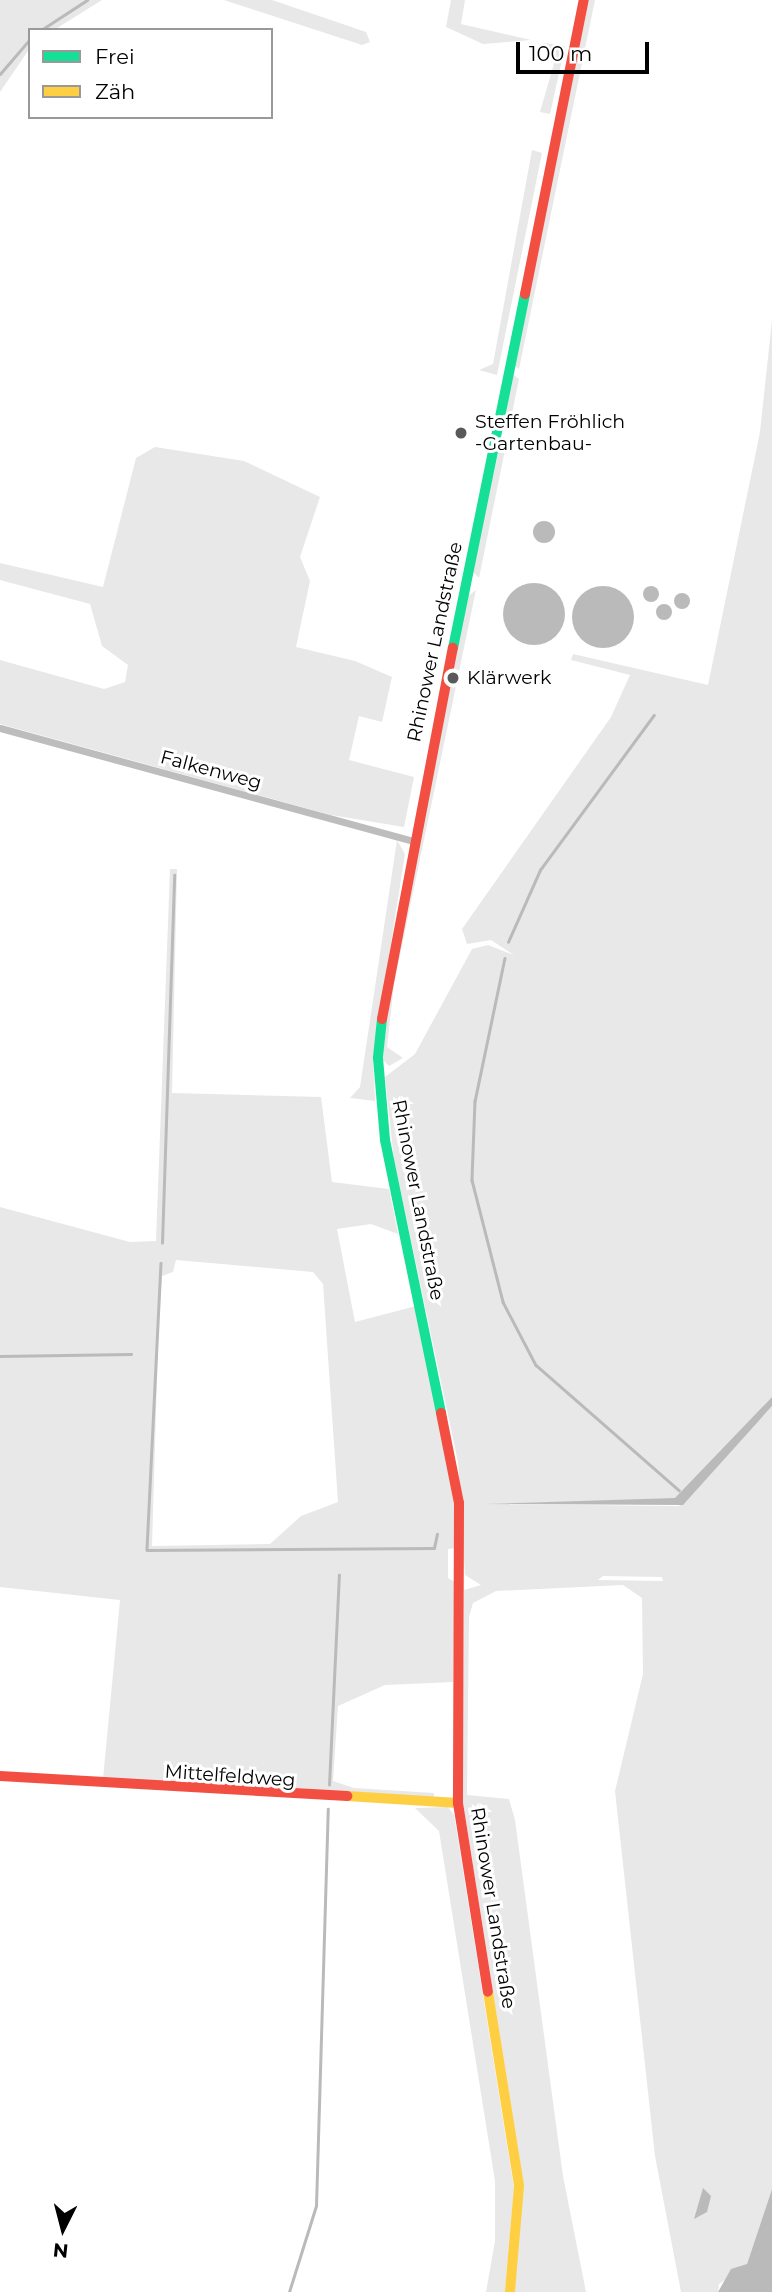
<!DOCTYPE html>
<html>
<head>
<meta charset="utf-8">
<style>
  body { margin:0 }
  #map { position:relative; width:772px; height:2292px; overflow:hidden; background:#fff; font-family:Montserrat,sans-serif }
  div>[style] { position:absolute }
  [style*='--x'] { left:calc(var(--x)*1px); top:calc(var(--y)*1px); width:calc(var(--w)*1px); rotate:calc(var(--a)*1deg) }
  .green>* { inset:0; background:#e8e8e8 }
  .water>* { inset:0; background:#bababa }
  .round { border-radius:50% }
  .stream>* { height:2.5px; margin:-1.25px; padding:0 1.25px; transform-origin:1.25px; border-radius:1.25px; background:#bababa }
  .street>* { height:7px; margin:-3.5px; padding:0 3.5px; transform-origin:3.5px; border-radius:3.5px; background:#bdbdbd }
  .fast>* { height:10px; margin:-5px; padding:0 5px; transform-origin:5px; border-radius:5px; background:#16e098 }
  .slow>* { height:10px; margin:-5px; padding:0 5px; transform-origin:5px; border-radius:5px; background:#ffcf43 }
  .jam>* { height:10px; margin:-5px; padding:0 5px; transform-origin:5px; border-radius:5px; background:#f24e42 }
  .dots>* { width:19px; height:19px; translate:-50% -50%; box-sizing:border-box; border:4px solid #fff; border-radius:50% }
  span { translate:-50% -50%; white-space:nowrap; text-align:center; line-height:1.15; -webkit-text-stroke:6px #fff; paint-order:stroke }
  .poi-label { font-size:19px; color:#000 }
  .left { translate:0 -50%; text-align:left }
  .street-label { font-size:19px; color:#000 }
  .legend { position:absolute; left:28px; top:28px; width:245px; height:91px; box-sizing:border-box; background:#fff; border:2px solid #999; margin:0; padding:9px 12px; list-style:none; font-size:21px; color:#000 }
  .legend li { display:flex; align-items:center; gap:14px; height:35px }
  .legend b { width:35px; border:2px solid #999 }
  .north { position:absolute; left:28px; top:2194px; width:70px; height:70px; -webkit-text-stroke:5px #fff; paint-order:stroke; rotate:186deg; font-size:19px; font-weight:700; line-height:28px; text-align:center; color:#000 }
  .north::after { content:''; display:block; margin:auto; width:24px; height:32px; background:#000; clip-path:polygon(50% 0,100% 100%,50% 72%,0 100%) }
  .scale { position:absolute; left:516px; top:42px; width:133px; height:32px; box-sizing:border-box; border:4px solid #000; border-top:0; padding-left:9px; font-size:21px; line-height:24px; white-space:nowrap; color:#000; -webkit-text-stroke:5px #fff; paint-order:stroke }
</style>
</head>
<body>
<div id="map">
  <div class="green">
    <i style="clip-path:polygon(0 0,102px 0,54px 30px,30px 30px,30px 48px,0 92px)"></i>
    <i style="clip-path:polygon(224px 0,272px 0,366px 32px,370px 42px,362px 45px)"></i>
    <i style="clip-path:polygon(451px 0,465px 0,461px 24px,531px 40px,483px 44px,446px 27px)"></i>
    <i style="clip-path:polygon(589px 0,595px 0,519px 369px,514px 365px)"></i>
    <i style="clip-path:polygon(544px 43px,565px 46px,550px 114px,540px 112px,555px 60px)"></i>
    <i style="clip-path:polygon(532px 150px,542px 153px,497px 375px,479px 370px,493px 364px)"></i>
    <i style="clip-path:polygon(evenodd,772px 320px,772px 1397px,675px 1499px,484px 1504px,679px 1506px,772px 1406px,772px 2189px,747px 2264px,719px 2284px,718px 2292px,681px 2292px,655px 2156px,615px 1791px,643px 1674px,642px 1598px,623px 1585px,496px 1591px,473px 1603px,469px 1617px,467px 1795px,509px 1799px,515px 1820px,563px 2176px,586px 2292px,514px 2292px,523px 2183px,462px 1796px,464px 1590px,481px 1585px,465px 1575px,458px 1462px,394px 1160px,385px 1077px,415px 1054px,472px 949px,488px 945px,514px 955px,491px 940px,467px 944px,462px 929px,611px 717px,630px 675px,571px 660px,573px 654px,708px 685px,760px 432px,772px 320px,603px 1576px,662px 1577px,663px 1581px,598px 1580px,603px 1576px)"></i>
    <i style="clip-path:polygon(512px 374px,519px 379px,509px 428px,505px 422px)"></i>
    <i style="clip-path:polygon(507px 440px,479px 578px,472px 571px,500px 445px)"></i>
    <i style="clip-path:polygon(155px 447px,244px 461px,320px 497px,300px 557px,310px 581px,296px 647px,355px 661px,392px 677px,382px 722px,359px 716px,349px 760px,414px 777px,404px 827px,331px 815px,0 724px,0 660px,104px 689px,125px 682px,128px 665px,102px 646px,90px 604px,0 580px,0 563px,103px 587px,136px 458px)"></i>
    <i style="clip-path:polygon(476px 590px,394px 984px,387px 1047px,403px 1058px,389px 1066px,383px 1060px,389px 984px,467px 597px)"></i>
    <i style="clip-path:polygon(397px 840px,405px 854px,373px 1058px,375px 1101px,350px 1098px,360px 1087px)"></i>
    <i style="clip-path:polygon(evenodd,170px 869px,177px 869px,172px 1093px,321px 1097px,332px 1182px,389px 1189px,398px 1234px,371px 1224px,337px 1229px,355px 1322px,416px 1306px,453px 1484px,456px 1548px,448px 1549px,448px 1578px,455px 1582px,453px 1682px,385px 1685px,338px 1706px,333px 1781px,354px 1788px,434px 1793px,434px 1800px,103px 1779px,120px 1600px,0 1587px,0 1207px,130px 1242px,156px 1241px,170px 869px,176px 1260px,313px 1272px,323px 1284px,338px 1502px,301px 1516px,270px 1544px,152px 1546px,159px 1313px,162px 1276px,173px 1272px,176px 1260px)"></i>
    <i style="clip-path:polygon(448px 1807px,454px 1815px,514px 2188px,505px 2292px,486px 2292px,495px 2241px,495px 2181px,439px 1831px,415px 1808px)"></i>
  </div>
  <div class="water">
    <i class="round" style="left:533px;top:521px;width:22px;height:22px"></i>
    <i class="round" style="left:503px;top:583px;width:62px;height:62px"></i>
    <i class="round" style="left:572px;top:586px;width:62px;height:62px"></i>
    <i class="round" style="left:643px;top:586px;width:16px;height:16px"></i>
    <i class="round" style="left:674px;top:593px;width:16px;height:16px"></i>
    <i class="round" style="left:656px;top:604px;width:16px;height:16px"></i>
    <i style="clip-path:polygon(772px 1397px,772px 1406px,683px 1505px,484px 1504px,675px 1498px)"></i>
    <i style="clip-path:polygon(703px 2188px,711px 2196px,707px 2212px,694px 2219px)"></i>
    <i style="clip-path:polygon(772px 2189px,772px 2292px,718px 2292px,731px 2269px,747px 2264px)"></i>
  </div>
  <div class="stream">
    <i style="--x:41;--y:30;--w:55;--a:-33.1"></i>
    <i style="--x:0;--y:74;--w:46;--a:-49.4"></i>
    <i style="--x:508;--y:942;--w:79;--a:-66"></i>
    <i style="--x:540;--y:870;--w:192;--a:-53.7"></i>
    <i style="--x:505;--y:958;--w:146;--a:101.8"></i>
    <i style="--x:475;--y:1101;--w:79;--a:92.2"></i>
    <i style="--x:472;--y:1180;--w:126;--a:75.7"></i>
    <i style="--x:503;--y:1302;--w:71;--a:62.4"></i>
    <i style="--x:536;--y:1365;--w:190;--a:41.2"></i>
    <i style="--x:162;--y:1243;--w:368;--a:-88.1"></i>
    <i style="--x:161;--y:1263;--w:287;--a:92.8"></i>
    <i style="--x:147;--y:1550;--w:287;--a:-0.4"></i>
    <i style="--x:434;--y:1548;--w:14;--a:-78"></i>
    <i style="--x:0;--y:1356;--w:131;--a:-0.9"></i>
    <i style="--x:329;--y:1785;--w:210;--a:-87.3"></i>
    <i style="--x:289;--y:2292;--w:90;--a:-72.6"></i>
    <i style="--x:316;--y:2206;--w:397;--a:-88.3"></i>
  </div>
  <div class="street">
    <i style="--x:0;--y:728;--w:428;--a:15.3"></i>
  </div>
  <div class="fast">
    <i style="--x:453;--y:648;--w:361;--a:-78.5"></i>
    <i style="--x:382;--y:1019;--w:39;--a:96"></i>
    <i style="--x:378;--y:1058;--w:82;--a:85.1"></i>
    <i style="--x:385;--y:1140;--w:279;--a:78.4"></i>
  </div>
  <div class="slow">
    <i style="--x:347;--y:1796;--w:111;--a:3.6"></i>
    <i style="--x:488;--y:1992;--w:196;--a:80.9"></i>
    <i style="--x:519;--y:2186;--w:106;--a:94.9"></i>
  </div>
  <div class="jam">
    <i style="--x:525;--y:294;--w:300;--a:-78.7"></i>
    <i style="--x:382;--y:1019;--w:378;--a:-79.2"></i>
    <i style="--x:441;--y:1413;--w:92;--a:78.7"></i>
    <i style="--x:459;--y:1503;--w:300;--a:90.2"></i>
    <i style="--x:458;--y:1803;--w:191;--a:81"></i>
    <i style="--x:0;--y:1776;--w:348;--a:3.3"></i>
  </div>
  <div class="dots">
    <i style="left:461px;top:433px;background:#595959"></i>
    <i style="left:453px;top:678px;background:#595959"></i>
  </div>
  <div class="poi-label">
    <span class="left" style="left:475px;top:433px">Steffen Fröhlich<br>-Gartenbau-</span>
    <span class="left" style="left:467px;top:678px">Klärwerk</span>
  </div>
  <div class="street-label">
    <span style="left:435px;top:642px;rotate:-78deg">Rhinower Landstraße</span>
    <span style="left:211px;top:770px;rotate:15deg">Falkenweg</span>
    <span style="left:418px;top:1200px;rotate:79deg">Rhinower Landstraße</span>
    <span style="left:230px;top:1776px;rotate:4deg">Mittelfeldweg</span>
    <span style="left:493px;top:1908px;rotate:81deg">Rhinower Landstraße</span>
  </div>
  <ul class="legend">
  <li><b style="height:9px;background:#16e098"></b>Frei</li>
  <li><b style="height:9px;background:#ffcf43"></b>Zäh</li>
  </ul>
  <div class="north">N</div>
  <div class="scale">100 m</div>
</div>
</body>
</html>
